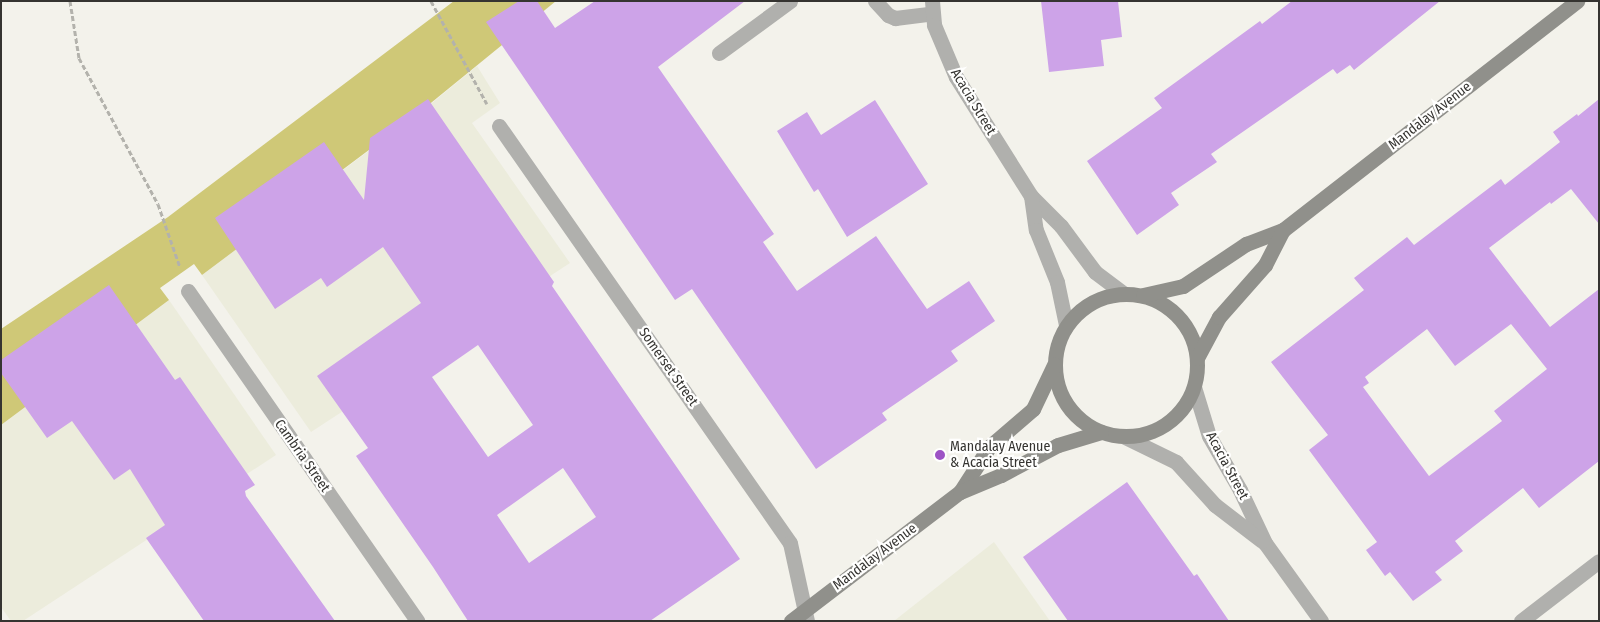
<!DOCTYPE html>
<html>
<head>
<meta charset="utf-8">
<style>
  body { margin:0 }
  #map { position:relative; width:1600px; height:622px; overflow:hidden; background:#f3f2eb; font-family:"Fira Sans Condensed",sans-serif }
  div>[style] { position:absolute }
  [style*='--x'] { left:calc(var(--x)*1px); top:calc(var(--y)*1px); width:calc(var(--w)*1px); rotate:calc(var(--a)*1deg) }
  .built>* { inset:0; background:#ececdc }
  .green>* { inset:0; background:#cfc877 }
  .building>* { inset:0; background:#cda3e8 }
  .path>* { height:3px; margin-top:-1.5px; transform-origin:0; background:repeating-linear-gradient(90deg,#b3b2ac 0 5px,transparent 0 7.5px) }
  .lane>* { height:15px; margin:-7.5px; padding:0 7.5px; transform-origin:7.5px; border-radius:7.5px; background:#b0b0ad }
  .street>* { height:15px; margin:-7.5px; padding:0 7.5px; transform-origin:7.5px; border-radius:7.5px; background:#b0b0ad }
  .secondary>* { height:15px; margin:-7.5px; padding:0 7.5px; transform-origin:7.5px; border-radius:7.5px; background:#90908b }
  .secondary>.ring { margin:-7.5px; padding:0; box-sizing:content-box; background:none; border:15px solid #90908b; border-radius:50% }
  .dots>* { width:14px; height:14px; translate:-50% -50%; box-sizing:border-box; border:2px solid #fffffe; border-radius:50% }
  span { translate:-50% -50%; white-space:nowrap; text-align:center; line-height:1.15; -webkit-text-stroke:4.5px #fffffe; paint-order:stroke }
  .street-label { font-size:14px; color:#353431 }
  .poi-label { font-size:14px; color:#353431 }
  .left { translate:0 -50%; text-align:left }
  .frame { position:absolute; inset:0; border:2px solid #353431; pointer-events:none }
</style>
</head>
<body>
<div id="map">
  <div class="built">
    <i style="clip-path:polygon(477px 66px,500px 103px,472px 123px,570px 263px,311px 432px,202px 275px,421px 112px)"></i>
    <i style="clip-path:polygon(169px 300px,276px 455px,23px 621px,11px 621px,1px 607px,1px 425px)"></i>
    <i style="clip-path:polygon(994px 542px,1050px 621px,894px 621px)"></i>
  </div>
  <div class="green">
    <i style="clip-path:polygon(454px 1px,556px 1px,421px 111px,202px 275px,194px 264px,160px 288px,169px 300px,1px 425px,1px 329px,168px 217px)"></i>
  </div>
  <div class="building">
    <i style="clip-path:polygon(519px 1px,537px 1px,555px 28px,595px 1px,745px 1px,658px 67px,774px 234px,763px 242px,797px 291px,876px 236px,927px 309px,969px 281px,995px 321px,951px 351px,958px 361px,882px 413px,887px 420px,816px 469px,692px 289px,675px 300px,486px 22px)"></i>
    <i style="clip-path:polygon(1041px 1px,1118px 1px,1122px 37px,1101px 40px,1104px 66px,1049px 72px)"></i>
    <i style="clip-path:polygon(1292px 1px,1440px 1px,1354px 70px,1350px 65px,1337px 74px,1333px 69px,1211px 154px,1217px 162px,1171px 193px,1179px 205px,1137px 235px,1087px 161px,1162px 108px,1154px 98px,1260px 21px,1262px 24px)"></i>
    <i style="clip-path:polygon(evenodd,428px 99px,554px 282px,552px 286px,740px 559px,650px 621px,468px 621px,433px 567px,356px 456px,368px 448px,317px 376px,421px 303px,383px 247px,327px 287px,321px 278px,275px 309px,215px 218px,324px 142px,364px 200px,370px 138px,428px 99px,478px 345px,533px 425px,488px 457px,432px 377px,478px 345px,428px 99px,563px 468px,596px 517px,529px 563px,497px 515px,563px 468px)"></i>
    <i style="clip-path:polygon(evenodd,1599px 99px,1599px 224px,1571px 189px,1551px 204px,1550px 202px,1489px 248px,1550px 327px,1599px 289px,1599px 461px,1539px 508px,1523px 488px,1455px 541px,1463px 551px,1435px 572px,1442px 580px,1413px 601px,1390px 572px,1385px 576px,1366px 550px,1377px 542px,1309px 450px,1328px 435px,1271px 362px,1364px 290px,1354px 278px,1407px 237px,1414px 245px,1501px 179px,1505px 185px,1560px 142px,1553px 132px,1577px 114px,1578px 116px,1599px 99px,1511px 324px,1547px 369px,1494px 411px,1502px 421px,1429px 476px,1363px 387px,1369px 383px,1365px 377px,1427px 329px,1455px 366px,1511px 324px)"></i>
    <i style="clip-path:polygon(875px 100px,928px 184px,847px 237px,818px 189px,814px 192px,777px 131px,807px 112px,821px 135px)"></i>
    <i style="clip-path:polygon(109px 285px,175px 380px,180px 377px,255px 485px,245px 491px,246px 496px,335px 621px,204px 621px,146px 538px,165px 525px,130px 469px,114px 480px,72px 421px,47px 438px,1px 373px,1px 360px)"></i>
    <i style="clip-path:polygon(1127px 482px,1194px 576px,1197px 574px,1229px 621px,1068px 621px,1023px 557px)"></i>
  </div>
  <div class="path">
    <i style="--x:70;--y:1;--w:58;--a:81"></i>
    <i style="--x:79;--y:58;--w:166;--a:61.6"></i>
    <i style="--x:158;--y:204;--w:67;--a:70.8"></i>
    <i style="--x:431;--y:1;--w:117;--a:61.5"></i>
  </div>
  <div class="lane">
    <i style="--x:875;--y:1;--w:19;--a:47"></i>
    <i style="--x:888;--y:15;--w:8;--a:23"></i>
    <i style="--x:895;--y:18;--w:38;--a:-7"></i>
    <i style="--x:719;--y:53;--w:88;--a:-36.2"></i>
  </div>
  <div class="street">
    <i style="--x:932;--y:1;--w:24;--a:85"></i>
    <i style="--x:934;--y:25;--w:56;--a:67.1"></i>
    <i style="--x:956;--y:77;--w:141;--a:57.8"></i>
    <i style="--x:1031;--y:196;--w:42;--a:45"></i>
    <i style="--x:1061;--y:226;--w:57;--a:53.5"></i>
    <i style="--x:1095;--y:272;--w:35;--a:37"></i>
    <i style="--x:499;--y:126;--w:508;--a:55.09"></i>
    <i style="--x:790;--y:543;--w:80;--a:77.7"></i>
    <i style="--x:1031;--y:196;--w:34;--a:82"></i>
    <i style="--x:1036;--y:230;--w:56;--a:68"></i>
    <i style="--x:1057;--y:282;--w:44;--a:78.2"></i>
    <i style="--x:188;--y:291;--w:402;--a:55.2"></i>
    <i style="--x:1194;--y:387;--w:51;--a:73"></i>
    <i style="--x:1209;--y:436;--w:62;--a:60.1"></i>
    <i style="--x:1240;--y:490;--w:59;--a:64.7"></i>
    <i style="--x:1265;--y:543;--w:96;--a:54.3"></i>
    <i style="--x:1125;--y:437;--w:57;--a:26.1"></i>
    <i style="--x:1176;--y:462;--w:58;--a:47.8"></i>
    <i style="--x:1215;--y:505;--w:59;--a:37.5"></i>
    <i style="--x:1521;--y:621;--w:98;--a:-37.6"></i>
  </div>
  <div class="secondary">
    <i class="ring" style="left:1055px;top:294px;width:127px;height:127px"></i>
    <i style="--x:1143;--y:295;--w:41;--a:-12.7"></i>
    <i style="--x:1183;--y:286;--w:76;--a:-33.7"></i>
    <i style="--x:1246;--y:244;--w:40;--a:-21"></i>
    <i style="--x:1283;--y:230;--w:373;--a:-37.9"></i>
    <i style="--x:1197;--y:358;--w:47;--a:-61.8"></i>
    <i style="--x:1219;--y:317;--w:69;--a:-48.5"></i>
    <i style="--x:1265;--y:265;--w:39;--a:-63"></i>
    <i style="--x:960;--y:492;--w:54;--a:-57.2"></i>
    <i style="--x:989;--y:447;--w:58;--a:-40.8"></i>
    <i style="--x:1033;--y:409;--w:49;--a:-64.5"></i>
    <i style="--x:791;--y:621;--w:213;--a:-37.4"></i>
    <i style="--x:960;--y:492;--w:44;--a:-22.5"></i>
    <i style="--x:1001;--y:475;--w:64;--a:-27.8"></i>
    <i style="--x:1058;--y:445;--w:45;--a:-16.8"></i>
  </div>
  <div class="dots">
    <i style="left:940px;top:455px;background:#9d53c5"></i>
  </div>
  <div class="street-label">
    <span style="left:973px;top:102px;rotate:59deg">Acacia Street</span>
    <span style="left:1430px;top:116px;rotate:-38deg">Mandalay Avenue</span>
    <span style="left:668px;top:367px;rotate:55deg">Somerset Street</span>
    <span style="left:302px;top:456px;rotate:55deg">Cambria Street</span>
    <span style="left:1227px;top:466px;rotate:62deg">Acacia Street</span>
    <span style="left:875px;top:557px;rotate:-37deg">Mandalay Avenue</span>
  </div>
  <div class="poi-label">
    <span class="left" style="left:950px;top:455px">Mandalay Avenue<br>&amp; Acacia Street</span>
  </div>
  <div class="frame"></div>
</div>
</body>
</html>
